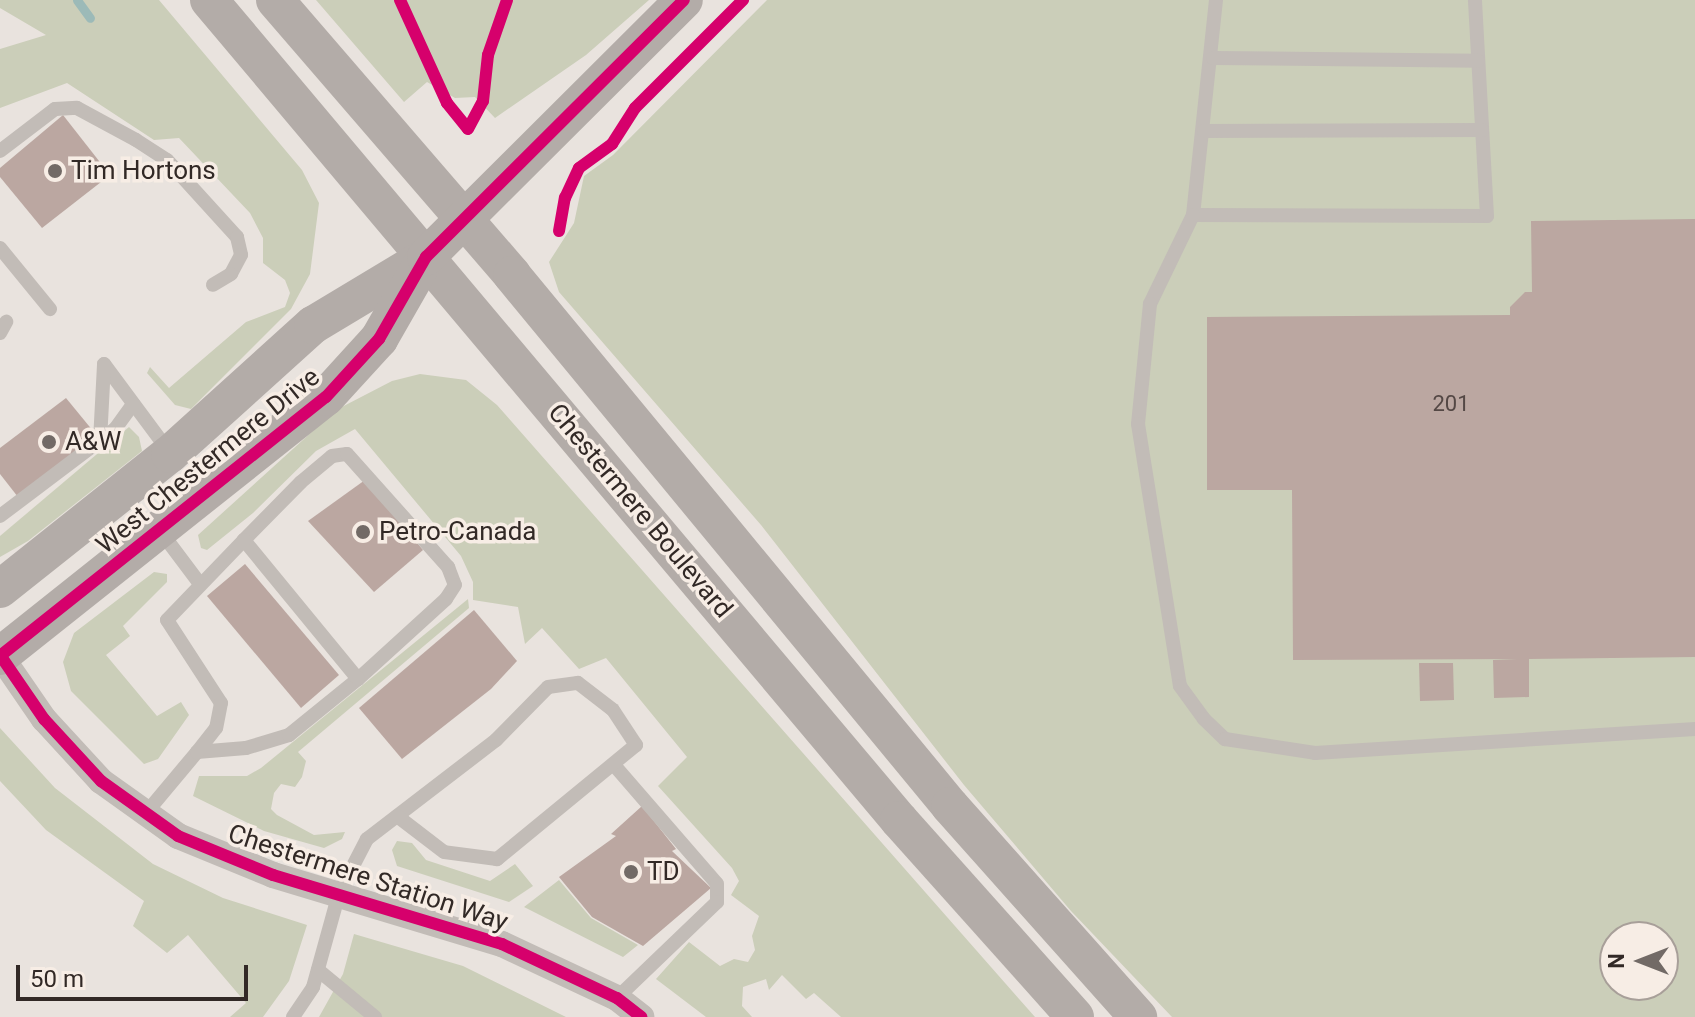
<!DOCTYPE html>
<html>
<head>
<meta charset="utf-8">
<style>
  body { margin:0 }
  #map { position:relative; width:1695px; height:1017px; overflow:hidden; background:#e9e3de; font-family:Roboto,sans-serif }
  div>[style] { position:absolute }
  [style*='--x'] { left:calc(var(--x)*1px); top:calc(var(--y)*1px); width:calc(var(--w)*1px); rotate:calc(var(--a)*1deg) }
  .green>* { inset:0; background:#cbceb9 }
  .stream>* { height:9px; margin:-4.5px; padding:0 4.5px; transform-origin:4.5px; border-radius:4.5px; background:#9cbab8 }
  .building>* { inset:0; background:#bba7a1 }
  .lane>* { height:14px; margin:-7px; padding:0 7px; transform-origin:7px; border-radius:7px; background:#c2bcb7 }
  .street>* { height:26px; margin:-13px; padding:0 13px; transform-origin:13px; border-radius:13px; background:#c2bcb7 }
  .secondary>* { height:38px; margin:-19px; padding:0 19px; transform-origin:19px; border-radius:19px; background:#b3aca8 }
  .cycleway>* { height:12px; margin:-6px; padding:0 6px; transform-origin:6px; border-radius:6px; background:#d6006c }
  .dots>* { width:22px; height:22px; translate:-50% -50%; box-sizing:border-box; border:4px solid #f7ede5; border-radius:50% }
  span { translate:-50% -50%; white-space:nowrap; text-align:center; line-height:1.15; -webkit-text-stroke:7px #f7ede5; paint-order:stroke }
  .number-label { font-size:22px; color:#544845 }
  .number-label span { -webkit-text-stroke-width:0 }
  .poi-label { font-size:26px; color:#322926 }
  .left { translate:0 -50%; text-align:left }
  .street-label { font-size:26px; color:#322926 }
  .north { position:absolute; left:1599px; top:921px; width:80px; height:80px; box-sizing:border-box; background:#f7ede5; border:2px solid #a89f99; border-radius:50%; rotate:270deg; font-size:22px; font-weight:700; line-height:32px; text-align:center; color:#322926 }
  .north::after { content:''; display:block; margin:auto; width:28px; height:36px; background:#726a66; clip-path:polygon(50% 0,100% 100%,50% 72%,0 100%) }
  .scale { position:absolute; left:16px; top:965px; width:232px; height:36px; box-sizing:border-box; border:4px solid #322926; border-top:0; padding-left:10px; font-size:24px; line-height:28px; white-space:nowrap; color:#322926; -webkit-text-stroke:6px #f7ede5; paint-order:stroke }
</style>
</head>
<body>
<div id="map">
  <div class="green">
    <i style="clip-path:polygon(0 0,159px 0,302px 170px,319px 203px,310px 274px,291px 309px,191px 409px,175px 405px,147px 373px,150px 367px,169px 388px,246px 322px,285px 307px,290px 293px,285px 280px,263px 263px,263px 238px,250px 213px,179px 138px,154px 140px,67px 83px,0 108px,0 49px,46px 35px,0 8px)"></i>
    <i style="clip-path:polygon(316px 0,649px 0,586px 55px,495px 118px,475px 97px,455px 98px,427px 82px,404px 102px)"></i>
    <i style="clip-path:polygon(evenodd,767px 0,1695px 0,1695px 1017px,1172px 1017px,1071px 911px,964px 785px,761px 525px,559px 292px,549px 262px,574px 223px,584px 176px,613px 155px,767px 0,1615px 937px,1663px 937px,1663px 985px,1615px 985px,1615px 937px)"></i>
    <i style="clip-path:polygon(420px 374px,466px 380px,497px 405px,1035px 1017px,841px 1017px,814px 993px,806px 999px,782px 975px,769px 990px,766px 979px,743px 987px,742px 1006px,752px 1017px,706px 1017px,656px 979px,689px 942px,720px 966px,734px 959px,748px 962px,755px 950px,752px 936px,759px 916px,731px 895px,739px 881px,732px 868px,658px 786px,687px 757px,606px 658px,579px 669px,542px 628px,525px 644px,518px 607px,473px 600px,473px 582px,461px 556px,355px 429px,316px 451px,253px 513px,207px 550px,201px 548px,198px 535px,336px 410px,392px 381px)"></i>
    <i style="clip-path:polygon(129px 427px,139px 437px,142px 451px,28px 541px,0 557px,0 536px)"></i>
    <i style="clip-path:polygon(154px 572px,167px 574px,167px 582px,123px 626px,130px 636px,106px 655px,157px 716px,181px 702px,189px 715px,158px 759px,144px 764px,71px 691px,63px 662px,74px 633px)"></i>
    <i style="clip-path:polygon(468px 599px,469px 608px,298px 752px,306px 761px,302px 777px,295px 787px,281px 784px,274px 793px,271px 809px,277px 815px,314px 835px,345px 832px,342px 839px,324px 848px,264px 831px,193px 796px,199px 776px,247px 776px,261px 768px)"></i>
    <i style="clip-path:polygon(0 728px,55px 788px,153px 864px,223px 898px,307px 925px,289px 981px,263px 1017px,230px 1017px,246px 1003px,188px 935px,167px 953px,133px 926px,144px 901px,46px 830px,0 781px)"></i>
    <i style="clip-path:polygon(397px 841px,412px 843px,426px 860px,490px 881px,515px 864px,533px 886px,509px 902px,397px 866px,392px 850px)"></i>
    <i style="clip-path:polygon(559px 880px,591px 918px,638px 945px,623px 957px,524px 907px)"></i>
    <i style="clip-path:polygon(354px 934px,463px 966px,566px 1017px,319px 1017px,343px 974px)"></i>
  </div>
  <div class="stream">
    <i style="--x:77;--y:0;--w:22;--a:54"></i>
  </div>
  <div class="building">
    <i style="clip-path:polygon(63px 115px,110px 175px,42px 228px,0 177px,0 168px)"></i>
    <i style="clip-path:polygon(1695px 219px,1695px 657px,1529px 659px,1529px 697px,1494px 698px,1493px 660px,1517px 659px,1293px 660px,1292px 490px,1207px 490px,1207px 317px,1510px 315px,1510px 307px,1525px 292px,1532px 292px,1531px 221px)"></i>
    <i style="clip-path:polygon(66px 398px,98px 437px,18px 497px,0 474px,0 448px)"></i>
    <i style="clip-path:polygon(365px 480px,423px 550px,374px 592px,308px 521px)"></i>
    <i style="clip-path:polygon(245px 564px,339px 675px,301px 708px,207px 596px)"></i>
    <i style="clip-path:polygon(474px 610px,517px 661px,491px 689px,402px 759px,359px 708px)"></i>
    <i style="clip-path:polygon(1419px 663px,1453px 663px,1454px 700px,1420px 701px)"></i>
    <i style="clip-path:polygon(642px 806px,676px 849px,672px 851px,711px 888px,643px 946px,592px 917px,559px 877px,616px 836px,611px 834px)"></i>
  </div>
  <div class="lane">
    <i style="--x:1216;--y:0;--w:216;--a:96.1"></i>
    <i style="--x:1193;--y:215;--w:294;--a:0.2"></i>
    <i style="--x:1487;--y:216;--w:216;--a:-93.2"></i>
    <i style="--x:1213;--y:58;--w:265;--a:0.6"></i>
    <i style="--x:1204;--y:131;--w:278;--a:-0.2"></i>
    <i style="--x:0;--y:151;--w:69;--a:-37.4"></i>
    <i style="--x:55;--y:109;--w:22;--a:-3"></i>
    <i style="--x:77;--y:108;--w:67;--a:28.5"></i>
    <i style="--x:136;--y:140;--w:37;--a:33"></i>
    <i style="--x:167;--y:160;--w:104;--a:47.7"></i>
    <i style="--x:237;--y:237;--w:18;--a:77"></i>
    <i style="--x:241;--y:255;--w:21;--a:118"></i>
    <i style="--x:231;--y:274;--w:21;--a:149"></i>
    <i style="--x:1193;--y:215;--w:99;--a:115.8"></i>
    <i style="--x:1150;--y:304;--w:121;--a:95.7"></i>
    <i style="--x:1138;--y:424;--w:265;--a:80.9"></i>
    <i style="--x:1180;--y:686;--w:41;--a:54"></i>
    <i style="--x:1204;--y:719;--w:29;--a:44"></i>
    <i style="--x:1225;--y:739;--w:91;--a:8.8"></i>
    <i style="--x:1315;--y:753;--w:381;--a:-3.6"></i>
    <i style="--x:0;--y:248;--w:79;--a:50.7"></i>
    <i style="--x:0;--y:333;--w:13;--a:-61"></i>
    <i style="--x:104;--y:364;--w:111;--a:53.4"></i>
    <i style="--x:100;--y:441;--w:77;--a:-87"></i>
    <i style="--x:0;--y:516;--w:144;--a:-37.1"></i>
    <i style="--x:115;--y:429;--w:31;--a:-54"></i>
    <i style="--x:161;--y:532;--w:65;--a:53.1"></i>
    <i style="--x:244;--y:540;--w:81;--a:-45.5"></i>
    <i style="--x:301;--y:482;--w:40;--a:-40"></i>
    <i style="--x:332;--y:456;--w:15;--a:-8"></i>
    <i style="--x:347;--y:454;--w:152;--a:48.2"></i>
    <i style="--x:448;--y:567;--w:19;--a:69"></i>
    <i style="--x:455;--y:585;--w:17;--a:123"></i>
    <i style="--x:446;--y:599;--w:119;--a:137.7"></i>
    <i style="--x:614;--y:765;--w:157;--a:49.1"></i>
    <i style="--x:717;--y:884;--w:18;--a:90"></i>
    <i style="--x:717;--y:902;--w:139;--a:136.2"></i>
    <i style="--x:146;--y:813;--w:80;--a:-50.1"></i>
    <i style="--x:197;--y:752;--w:49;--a:-4.7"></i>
    <i style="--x:246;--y:748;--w:45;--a:-16.8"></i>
    <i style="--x:289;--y:735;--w:89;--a:-39.1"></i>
    <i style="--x:358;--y:679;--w:180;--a:-129.4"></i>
    <i style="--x:244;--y:540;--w:111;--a:133.9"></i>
    <i style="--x:167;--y:620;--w:99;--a:57"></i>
    <i style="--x:221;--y:703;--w:25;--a:101"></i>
    <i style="--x:216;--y:728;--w:31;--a:128"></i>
    <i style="--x:318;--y:970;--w:74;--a:39.5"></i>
    <i style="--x:293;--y:1017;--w:36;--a:-56"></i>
    <i style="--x:313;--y:987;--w:98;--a:-74.5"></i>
    <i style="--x:339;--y:893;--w:61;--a:-62.6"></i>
    <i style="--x:367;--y:839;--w:163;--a:-37.5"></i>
    <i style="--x:496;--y:740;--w:74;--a:-45.5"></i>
    <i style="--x:548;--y:687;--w:30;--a:-8"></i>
    <i style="--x:578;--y:683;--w:44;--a:37.6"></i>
    <i style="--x:613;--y:710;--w:42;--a:56.7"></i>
    <i style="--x:636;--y:745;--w:180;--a:140.6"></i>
    <i style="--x:497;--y:859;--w:53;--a:-172.5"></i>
    <i style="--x:444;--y:852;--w:59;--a:-142.5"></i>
  </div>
  <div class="street">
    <i style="--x:0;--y:655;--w:78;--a:55.5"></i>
    <i style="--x:44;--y:719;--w:84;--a:47.4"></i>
    <i style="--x:101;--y:781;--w:95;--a:35.5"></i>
    <i style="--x:178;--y:836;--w:103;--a:22.3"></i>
    <i style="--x:273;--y:875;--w:239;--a:16.8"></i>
    <i style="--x:502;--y:944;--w:127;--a:25.2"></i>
    <i style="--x:617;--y:998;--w:31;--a:38"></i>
  </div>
  <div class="secondary">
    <i style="--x:209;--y:0;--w:1072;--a:49.92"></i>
    <i style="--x:899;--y:820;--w:264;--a:48.2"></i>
    <i style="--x:275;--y:0;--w:363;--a:49.2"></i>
    <i style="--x:512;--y:275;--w:688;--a:50.48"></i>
    <i style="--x:950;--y:806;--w:283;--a:48.3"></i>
    <i style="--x:0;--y:589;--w:217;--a:-38.5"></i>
    <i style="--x:170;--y:454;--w:193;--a:-42.1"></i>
    <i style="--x:313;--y:325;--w:132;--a:-31"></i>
    <i style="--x:0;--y:656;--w:416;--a:-38.5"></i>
    <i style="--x:326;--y:397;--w:79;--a:-47.6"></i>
    <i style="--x:379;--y:339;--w:95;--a:-60.2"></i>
    <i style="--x:426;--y:257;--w:364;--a:-44.9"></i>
  </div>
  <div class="cycleway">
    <i style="--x:400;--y:0;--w:113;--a:65.5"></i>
    <i style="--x:447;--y:103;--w:33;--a:51"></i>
    <i style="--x:468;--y:129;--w:32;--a:-62"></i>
    <i style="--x:483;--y:101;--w:46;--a:-83.8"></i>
    <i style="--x:488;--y:55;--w:58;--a:-70.9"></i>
    <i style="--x:559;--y:231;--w:34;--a:-80"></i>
    <i style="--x:565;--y:198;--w:33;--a:-65"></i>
    <i style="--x:579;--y:168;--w:41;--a:-36"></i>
    <i style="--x:612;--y:144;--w:43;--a:-57.4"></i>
    <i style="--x:635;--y:108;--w:153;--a:-45"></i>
    <i style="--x:0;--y:655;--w:78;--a:55.5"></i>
    <i style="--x:44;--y:719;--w:84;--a:47.4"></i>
    <i style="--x:101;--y:781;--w:95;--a:35.5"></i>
    <i style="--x:178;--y:836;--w:103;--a:22.3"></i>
    <i style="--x:273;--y:875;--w:239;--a:16.8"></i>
    <i style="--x:502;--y:944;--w:127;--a:25.2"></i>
    <i style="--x:617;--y:998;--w:31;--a:38"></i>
    <i style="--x:0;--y:656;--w:416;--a:-38.5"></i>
    <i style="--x:326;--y:397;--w:79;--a:-47.6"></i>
    <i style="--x:379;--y:339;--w:95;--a:-60.2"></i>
    <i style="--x:426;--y:257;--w:364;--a:-44.9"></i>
  </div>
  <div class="dots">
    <i style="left:55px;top:171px;background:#726a66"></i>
    <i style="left:49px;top:442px;background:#726a66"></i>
    <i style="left:363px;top:532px;background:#726a66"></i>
    <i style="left:631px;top:872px;background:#726a66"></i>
  </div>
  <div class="number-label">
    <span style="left:1451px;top:404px">201</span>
  </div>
  <div class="poi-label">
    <span class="left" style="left:71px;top:171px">Tim Hortons</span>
    <span class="left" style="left:65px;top:442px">A&amp;W</span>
    <span class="left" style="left:379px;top:532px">Petro-Canada</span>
    <span class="left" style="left:647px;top:872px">TD</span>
  </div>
  <div class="street-label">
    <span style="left:208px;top:461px;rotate:-39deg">West Chestermere Drive</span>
    <span style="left:640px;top:511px;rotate:50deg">Chestermere Boulevard</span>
    <span style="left:368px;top:878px;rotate:18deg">Chestermere Station Way</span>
  </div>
  <div class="north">N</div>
  <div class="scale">50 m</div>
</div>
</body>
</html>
